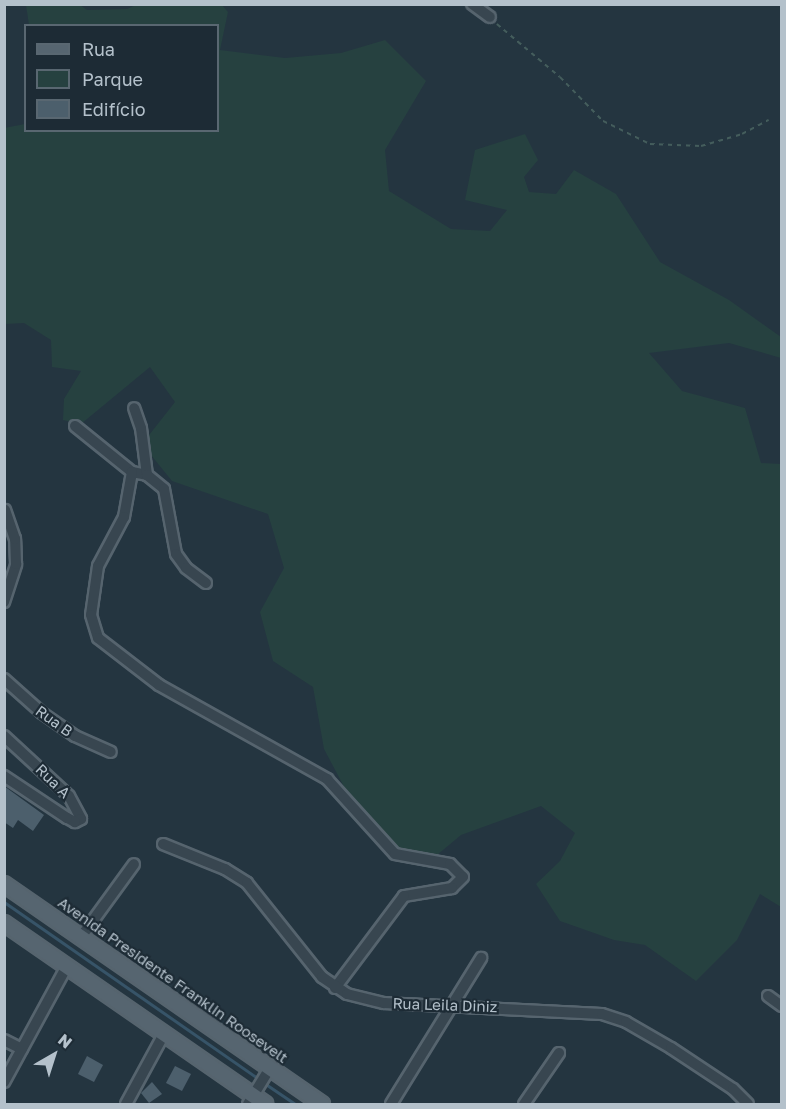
<!DOCTYPE html>
<html>
<head>
<meta charset="utf-8">
<style>
  body { margin:0 }
  #map { position:relative; width:786px; height:1109px; overflow:hidden; background:#243540; font-family:"Golos Text",sans-serif }
  div>[style] { position:absolute }
  [style*='--x'] { left:calc(var(--x)*1px); top:calc(var(--y)*1px); width:calc(var(--w)*1px); rotate:calc(var(--a)*1deg) }
  .green>* { inset:0; background:#264140 }
  .stream>* { height:3px; margin:-1.5px; padding:0 1.5px; transform-origin:1.5px; border-radius:1.5px; background:#375468 }
  .building>* { inset:0; background:#4c5f6c }
  .path>* { height:1.5px; margin-top:-0.75px; transform-origin:0; background:repeating-linear-gradient(90deg,#445d5c 0 4.5px,transparent 0 9px) }
  .roads { filter:drop-shadow(2px 0 #56646e) drop-shadow(-2px 0 #56646e) drop-shadow(0 2px #56646e) drop-shadow(0 -2px #56646e) }
  .minor>* { height:10px; margin:-5px; padding:0 5px; transform-origin:5px; border-radius:5px; background:#384650 }
  .major>* { height:14px; margin:-7px; padding:0 7px; transform-origin:7px; border-radius:7px; background:#566570 }
  span { translate:-50% -50%; white-space:nowrap; text-align:center; line-height:1.15; -webkit-text-stroke:4.5px #1d2b35; paint-order:stroke }
  .street-label { font-size:15px; color:#b4c1cb }
  .frame { position:absolute; inset:0; border:6px solid #b4c1cb; pointer-events:none }
  .legend { position:absolute; left:24px; top:24px; width:195px; height:108px; box-sizing:border-box; background:#1d2b35; border:2px solid #596771; margin:0; padding:8px 10px; list-style:none; font-size:18px; color:#b4c1cb }
  .legend li { display:flex; align-items:center; gap:12px; height:30px }
  .legend b { width:30px; border:2px solid #596771 }
  .north { position:absolute; left:24px; top:1025px; width:60px; height:60px; -webkit-text-stroke:4px #1d2b35; paint-order:stroke; rotate:39deg; font-size:16px; font-weight:700; line-height:24px; text-align:center; color:#b4c1cb }
  .north::after { content:''; display:block; margin:auto; width:21px; height:27px; background:#b4c1cb; clip-path:polygon(50% 0,100% 100%,50% 72%,0 100%) }
</style>
</head>
<body>
<div id="map">
  <div class="green">
    <i style="clip-path:polygon(138px 4px,222px 5px,228px 12px,220px 50px,285px 58px,341px 53px,385px 40px,426px 81px,385px 150px,389px 191px,451px 229px,490px 231px,507px 210px,465px 200px,475px 150px,525px 134px,538px 160px,524px 177px,529px 192px,556px 194px,574px 170px,616px 194px,660px 262px,729px 300px,781px 337px,781px 358px,729px 343px,649px 353px,682px 391px,745px 408px,761px 463px,781px 464px,781px 907px,760px 894px,737px 940px,696px 981px,645px 945px,614px 940px,560px 921px,536px 884px,560px 861px,575px 833px,541px 806px,461px 835px,431px 860px,396px 847px,350px 798px,324px 749px,313px 687px,273px 661px,260px 612px,284px 568px,268px 514px,172px 481px,142px 444px,175px 402px,150px 367px,81px 424px,63px 420px,64px 399px,81px 371px,52px 367px,51px 340px,24px 323px,5px 324px,4px 128px,25px 124px,26px 130px,218px 130px,218px 26px,29px 25px,26px 5px,80px 5px,87px 10px,127px 9px)"></i>
  </div>
  <div class="stream">
    <i style="--x:4;--y:902;--w:310;--a:34.8"></i>
    <i style="--x:264;--y:1083;--w:37;--a:34"></i>
  </div>
  <div class="building">
    <i style="clip-path:polygon(4px 786px,44px 815px,33px 831px,18px 820px,13px 828px,4px 822px)"></i>
    <i style="clip-path:polygon(87px 1056px,103px 1065px,94px 1082px,78px 1074px)"></i>
    <i style="clip-path:polygon(175px 1066px,191px 1074px,182px 1091px,166px 1083px)"></i>
    <i style="clip-path:polygon(152px 1082px,162px 1094px,149px 1103px,141px 1093px)"></i>
  </div>
  <div class="path">
    <i style="--x:497;--y:24;--w:82;--a:40.1"></i>
    <i style="--x:560;--y:77;--w:62;--a:45.7"></i>
    <i style="--x:603;--y:121;--w:52;--a:26.1"></i>
    <i style="--x:650;--y:144;--w:51;--a:2.2"></i>
    <i style="--x:701;--y:146;--w:43;--a:-16.3"></i>
    <i style="--x:742;--y:134;--w:30;--a:-28"></i>
  </div>
  <div class="roads">
    <div class="minor">
      <i style="--x:472;--y:4;--w:22;--a:36"></i>
      <i style="--x:75;--y:426;--w:73;--a:38.9"></i>
      <i style="--x:132;--y:472;--w:15;--a:11"></i>
      <i style="--x:147;--y:475;--w:47;--a:-97.3"></i>
      <i style="--x:141;--y:428;--w:21;--a:-109"></i>
      <i style="--x:132;--y:472;--w:46;--a:100.1"></i>
      <i style="--x:124;--y:517;--w:55;--a:118"></i>
      <i style="--x:98;--y:566;--w:49;--a:98.1"></i>
      <i style="--x:91;--y:615;--w:24;--a:73"></i>
      <i style="--x:98;--y:638;--w:77;--a:37.6"></i>
      <i style="--x:159;--y:685;--w:193;--a:29.2"></i>
      <i style="--x:327;--y:779;--w:101;--a:47.8"></i>
      <i style="--x:395;--y:854;--w:56;--a:10.3"></i>
      <i style="--x:450;--y:864;--w:18;--a:45"></i>
      <i style="--x:463;--y:877;--w:16;--a:135"></i>
      <i style="--x:452;--y:888;--w:49;--a:170.5"></i>
      <i style="--x:404;--y:896;--w:115;--a:126.9"></i>
      <i style="--x:147;--y:475;--w:22;--a:39"></i>
      <i style="--x:164;--y:489;--w:66;--a:79.5"></i>
      <i style="--x:176;--y:554;--w:17;--a:54"></i>
      <i style="--x:186;--y:568;--w:25;--a:37"></i>
      <i style="--x:4;--y:602;--w:40;--a:-72"></i>
      <i style="--x:16;--y:564;--w:25;--a:-92"></i>
      <i style="--x:15;--y:539;--w:31;--a:-109"></i>
      <i style="--x:4;--y:679;--w:51;--a:41.8"></i>
      <i style="--x:42;--y:713;--w:40;--a:34.9"></i>
      <i style="--x:75;--y:736;--w:39;--a:24"></i>
      <i style="--x:4;--y:736;--w:88;--a:42.7"></i>
      <i style="--x:69;--y:796;--w:26;--a:62"></i>
      <i style="--x:81;--y:819;--w:7;--a:153"></i>
      <i style="--x:75;--y:822;--w:9;--a:-153"></i>
      <i style="--x:67;--y:818;--w:76;--a:-146.3"></i>
      <i style="--x:163;--y:844;--w:67;--a:22"></i>
      <i style="--x:225;--y:869;--w:26;--a:32"></i>
      <i style="--x:247;--y:883;--w:120;--a:51.4"></i>
      <i style="--x:322;--y:977;--w:30;--a:34"></i>
      <i style="--x:347;--y:994;--w:38;--a:14"></i>
      <i style="--x:384;--y:1003;--w:218;--a:2.9"></i>
      <i style="--x:602;--y:1014;--w:25;--a:18"></i>
      <i style="--x:626;--y:1022;--w:52;--a:30"></i>
      <i style="--x:671;--y:1048;--w:74;--a:33.5"></i>
      <i style="--x:733;--y:1089;--w:21;--a:45"></i>
      <i style="--x:81;--y:937;--w:90;--a:-54"></i>
      <i style="--x:768;--y:996;--w:17;--a:36"></i>
      <i style="--x:4;--y:1040;--w:20;--a:27"></i>
      <i style="--x:4;--y:1082;--w:132;--a:-61.5"></i>
      <i style="--x:126;--y:1104;--w:80;--a:-61.5"></i>
      <i style="--x:248;--y:1104;--w:42;--a:-58.6"></i>
      <i style="--x:391;--y:1104;--w:172;--a:-58.3"></i>
      <i style="--x:524;--y:1104;--w:62;--a:-55.5"></i>
    </div>
    <div class="major">
      <i style="--x:4;--y:884;--w:387;--a:34.7"></i>
      <i style="--x:4;--y:923;--w:318;--a:34.7"></i>
    </div>
  </div>
  <div class="street-label">
    <span style="left:54px;top:721px;rotate:36deg">Rua B</span>
    <span style="left:53px;top:781px;rotate:44deg">Rua A</span>
    <span style="left:173px;top:980px;rotate:35deg">Avenida Presidente Franklin Roosevelt</span>
    <span style="left:445px;top:1005px;rotate:2deg">Rua Leila Diniz</span>
  </div>
  <div class="frame"></div>
  <ul class="legend">
  <li><b style="height:8px;background:#566570"></b>Rua</li>
  <li><b style="height:16px;background:#264140"></b>Parque</li>
  <li><b style="height:16px;background:#4c5f6c"></b>Edifício</li>
  </ul>
  <div class="north">N</div>
</div>
</body>
</html>
